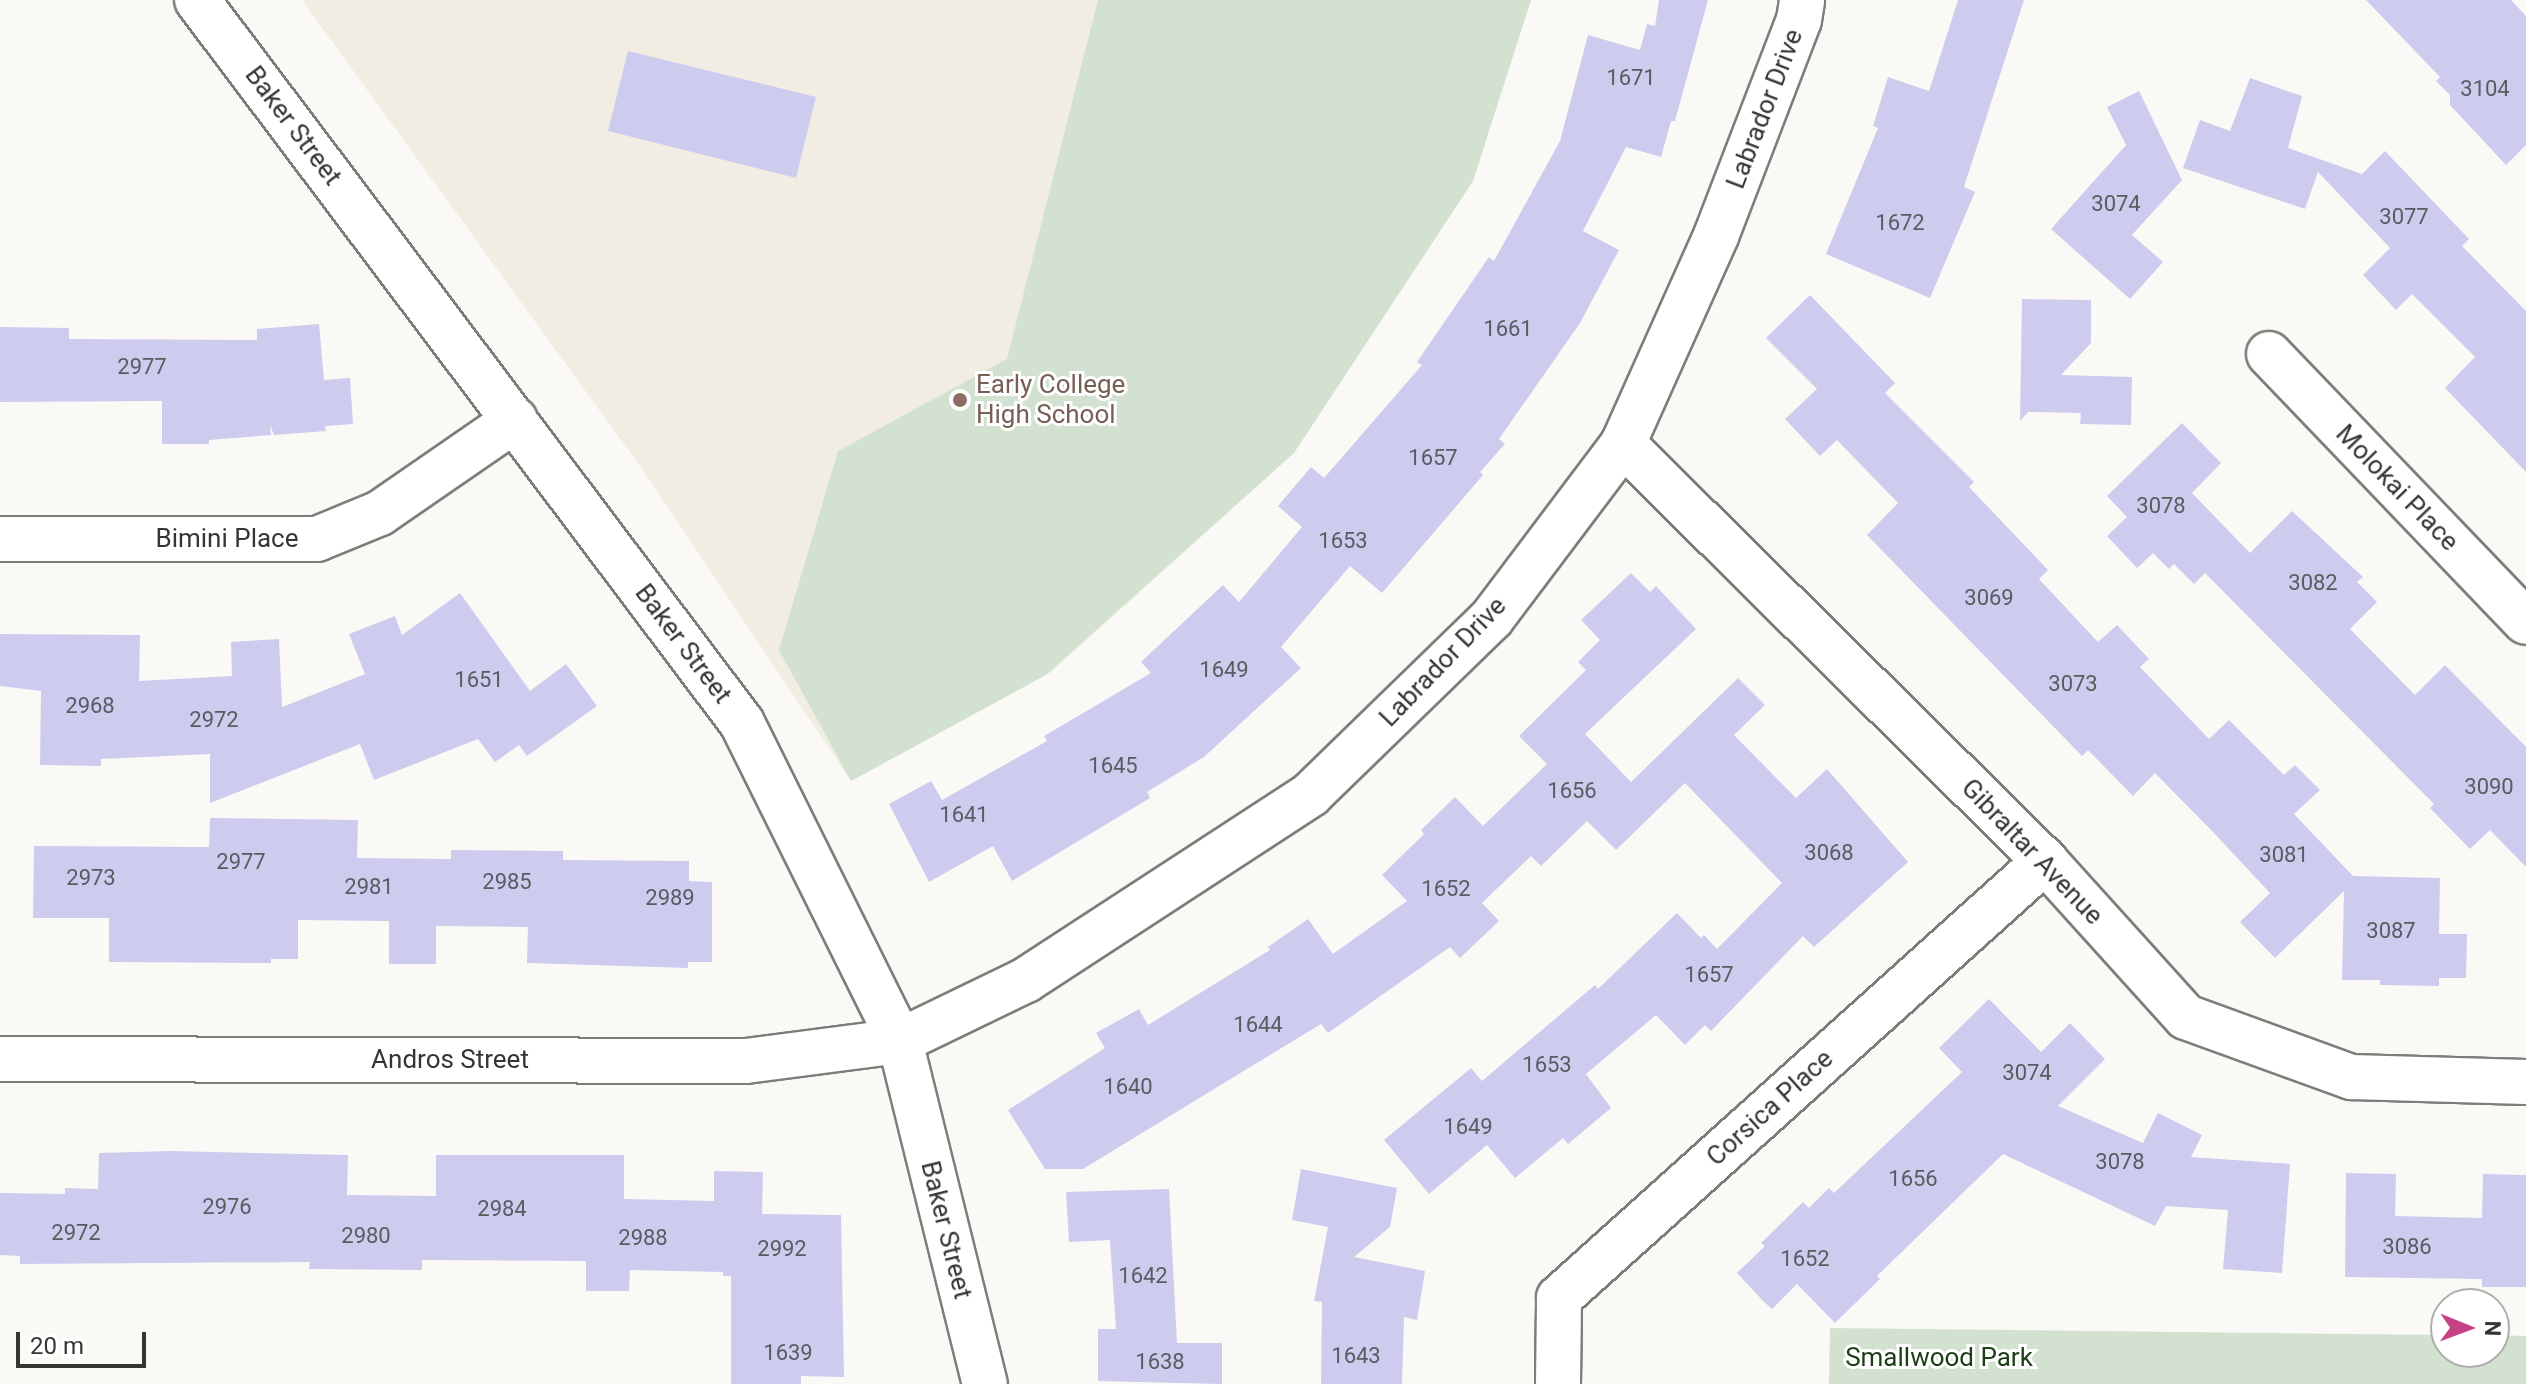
<!DOCTYPE html>
<html>
<head>
<meta charset="utf-8">
<style>
  body { margin:0 }
  #map { position:relative; width:2526px; height:1384px; overflow:hidden; background:#fbf9f6; font-family:Roboto,sans-serif }
  div>[style] { position:absolute }
  [style*='--x'] { left:calc(var(--x)*1px); top:calc(var(--y)*1px); width:calc(var(--w)*1px); rotate:calc(var(--a)*1deg) }
  .built>* { inset:0; background:#f1ede3 }
  .green>* { inset:0; background:#d3e2d0 }
  .building>* { inset:0; background:#ceccee }
  .roads { filter:drop-shadow(2px 0 #7e7d7a) drop-shadow(-2px 0 #7e7d7a) drop-shadow(0 2px #7e7d7a) drop-shadow(0 -2px #7e7d7a) }
  .minor>* { height:44px; margin:-22px; padding:0 22px; transform-origin:22px; border-radius:22px; background:#fff }
  .dots>* { width:22px; height:22px; translate:-50% -50%; box-sizing:border-box; border:4px solid #fff; border-radius:50% }
  span { translate:-50% -50%; white-space:nowrap; text-align:center; line-height:1.15; -webkit-text-stroke:6px #fff; paint-order:stroke }
  .number-label { font-size:22px; color:#5b5b62 }
  .number-label span { -webkit-text-stroke-width:0 }
  .street-label { font-size:26px; color:#353533 }
  .education-label { font-size:26px; color:#785e54 }
  .left { translate:0 -50%; text-align:left }
  .park-label { font-size:26px; color:#1b3e16 }
  .north { position:absolute; left:2430px; top:1288px; width:80px; height:80px; box-sizing:border-box; background:#fff; border:2px solid #aeaead; border-radius:50%; rotate:91deg; font-size:22px; font-weight:700; line-height:32px; text-align:center; color:#353533 }
  .north::after { content:''; display:block; margin:auto; width:28px; height:36px; background:#c64183; clip-path:polygon(50% 0,100% 100%,50% 72%,0 100%) }
  .scale { position:absolute; left:16px; top:1332px; width:130px; height:36px; box-sizing:border-box; border:4px solid #353533; border-top:0; padding-left:10px; font-size:24px; line-height:28px; white-space:nowrap; color:#353533; -webkit-text-stroke:6px #fff; paint-order:stroke }
</style>
</head>
<body>
<div id="map">
  <div class="built">
    <i style="clip-path:polygon(302px 0,1531px 0,1473px 181px,1294px 453px,1051px 672px,851px 781px,642px 469px)"></i>
  </div>
  <div class="green">
    <i style="clip-path:polygon(1098px 0,1531px 0,1473px 181px,1294px 453px,1046px 675px,851px 781px,779px 650px,838px 451px,1007px 359px)"></i>
    <i style="clip-path:polygon(1830px 1328px,2446px 1335px,2446px 1352px,2494px 1352px,2494px 1335px,2526px 1336px,2526px 1384px,1829px 1384px)"></i>
  </div>
  <div class="building">
    <i style="clip-path:polygon(1659px 0,1708px 0,1675px 121px,1671px 121px,1661px 157px,1626px 147px,1583px 231px,1619px 250px,1580px 323px,1499px 439px,1505px 444px,1480px 472px,1483px 475px,1382px 593px,1350px 566px,1281px 647px,1301px 668px,1204px 757px,1147px 792px,1150px 798px,1012px 881px,993px 846px,929px 882px,889px 804px,931px 781px,942px 800px,1047px 741px,1044px 736px,1151px 673px,1141px 662px,1223px 585px,1239px 602px,1302px 527px,1278px 506px,1311px 467px,1324px 478px,1422px 365px,1417px 362px,1489px 257px,1494px 261px,1560px 141px,1588px 35px,1640px 50px,1647px 24px,1655px 26px)"></i>
    <i style="clip-path:polygon(1958px 0,2024px 0,1964px 187px,1975px 192px,1930px 298px,1826px 254px,1878px 128px,1873px 126px,1888px 77px,1929px 91px)"></i>
    <i style="clip-path:polygon(2366px 0,2511px 0,2526px 16px,2526px 145px,2506px 165px,2450px 105px,2450px 95px,2436px 81px,2440px 77px)"></i>
    <i style="clip-path:polygon(628px 51px,816px 97px,796px 178px,608px 131px)"></i>
    <i style="clip-path:polygon(2250px 78px,2302px 96px,2288px 148px,2362px 174px,2385px 151px,2469px 239px,2462px 246px,2526px 311px,2526px 472px,2445px 388px,2475px 357px,2412px 294px,2396px 310px,2363px 275px,2390px 248px,2318px 172px,2305px 209px,2183px 168px,2200px 120px,2230px 131px)"></i>
    <i style="clip-path:polygon(2139px 91px,2182px 180px,2132px 235px,2163px 262px,2130px 299px,2051px 229px,2126px 145px,2107px 107px)"></i>
    <i style="clip-path:polygon(1810px 295px,1895px 383px,1885px 393px,1974px 482px,1969px 487px,2048px 570px,2039px 579px,2098px 642px,2117px 625px,2149px 659px,2140px 667px,2209px 739px,2229px 720px,2284px 775px,2295px 765px,2320px 790px,2294px 814px,2353px 876px,2440px 878px,2439px 934px,2467px 934px,2466px 978px,2439px 978px,2439px 986px,2380px 985px,2380px 980px,2342px 980px,2344px 891px,2275px 958px,2240px 922px,2270px 893px,2213px 832px,2155px 773px,2133px 796px,2088px 750px,2082px 756px,1867px 535px,1898px 503px,1837px 440px,1820px 456px,1785px 419px,1817px 389px,1766px 338px)"></i>
    <i style="clip-path:polygon(2022px 299px,2091px 300px,2091px 343px,2061px 375px,2132px 377px,2131px 425px,2080px 424px,2081px 413px,2028px 412px,2020px 421px)"></i>
    <i style="clip-path:polygon(319px 324px,324px 380px,350px 378px,353px 424px,325px 426px,326px 431px,274px 435px,270px 425px,271px 435px,209px 440px,209px 444px,162px 444px,162px 401px,0 402px,0 327px,69px 328px,69px 339px,257px 340px,257px 329px)"></i>
    <i style="clip-path:polygon(2182px 423px,2221px 463px,2192px 493px,2250px 553px,2292px 511px,2363px 577px,2357px 582px,2377px 602px,2350px 629px,2415px 695px,2445px 665px,2526px 747px,2526px 867px,2490px 830px,2470px 849px,2430px 808px,2434px 804px,2205px 573px,2194px 584px,2174px 564px,2169px 569px,2153px 553px,2137px 568px,2107px 536px,2127px 517px,2107px 496px)"></i>
    <i style="clip-path:polygon(1631px 573px,1650px 592px,1656px 586px,1696px 629px,1585px 734px,1631px 782px,1738px 678px,1765px 705px,1734px 735px,1796px 798px,1827px 769px,1908px 862px,1814px 947px,1803px 936px,1711px 1031px,1705px 1025px,1685px 1045px,1656px 1015px,1586px 1074px,1611px 1108px,1568px 1144px,1563px 1138px,1515px 1178px,1487px 1145px,1429px 1194px,1384px 1140px,1471px 1068px,1482px 1081px,1595px 985px,1598px 989px,1677px 913px,1701px 938px,1704px 935px,1717px 949px,1782px 883px,1685px 783px,1616px 850px,1587px 821px,1541px 866px,1531px 856px,1482px 903px,1499px 921px,1460px 958px,1450px 947px,1328px 1033px,1321px 1024px,1083px 1169px,1045px 1169px,1008px 1110px,1105px 1048px,1096px 1033px,1139px 1009px,1148px 1025px,1270px 950px,1268px 947px,1308px 919px,1333px 954px,1407px 901px,1382px 875px,1424px 834px,1421px 830px,1455px 797px,1483px 826px,1547px 764px,1519px 736px,1586px 670px,1578px 662px,1600px 640px,1581px 620px)"></i>
    <i style="clip-path:polygon(460px 593px,530px 691px,566px 664px,597px 706px,527px 756px,519px 745px,495px 762px,478px 739px,374px 780px,360px 744px,210px 803px,210px 754px,101px 759px,101px 766px,40px 765px,41px 691px,0 686px,0 634px,140px 635px,139px 681px,232px 676px,231px 642px,279px 639px,282px 707px,365px 674px,349px 634px,395px 616px,402px 635px)"></i>
    <i style="clip-path:polygon(210px 818px,358px 820px,357px 858px,451px 859px,451px 850px,563px 851px,563px 860px,689px 861px,689px 881px,712px 882px,712px 962px,688px 962px,688px 968px,527px 963px,528px 927px,436px 926px,436px 964px,389px 964px,389px 921px,298px 920px,298px 959px,271px 959px,271px 963px,109px 962px,109px 918px,33px 918px,34px 846px,209px 847px)"></i>
    <i style="clip-path:polygon(1989px 999px,2041px 1052px,2070px 1023px,2105px 1059px,2058px 1106px,2143px 1143px,2158px 1113px,2202px 1135px,2191px 1157px,2290px 1164px,2282px 1273px,2223px 1269px,2228px 1210px,2166px 1206px,2155px 1226px,2003px 1154px,1877px 1276px,1880px 1279px,1835px 1323px,1797px 1284px,1772px 1309px,1764px 1302px,1737px 1273px,1765px 1246px,1761px 1243px,1803px 1202px,1809px 1208px,1829px 1188px,1834px 1193px,1962px 1072px,1939px 1048px)"></i>
    <i style="clip-path:polygon(171px 1151px,348px 1155px,347px 1195px,436px 1196px,436px 1155px,624px 1155px,624px 1199px,714px 1201px,714px 1171px,763px 1172px,762px 1214px,841px 1215px,844px 1377px,801px 1376px,801px 1384px,731px 1384px,731px 1276px,723px 1276px,723px 1272px,630px 1270px,629px 1291px,586px 1291px,586px 1261px,422px 1260px,422px 1270px,309px 1269px,310px 1262px,20px 1264px,20px 1256px,0 1255px,0 1193px,65px 1194px,65px 1188px,98px 1189px,99px 1153px)"></i>
    <i style="clip-path:polygon(1301px 1169px,1397px 1188px,1390px 1227px,1354px 1257px,1425px 1271px,1417px 1320px,1404px 1317px,1402px 1384px,1321px 1384px,1322px 1302px,1314px 1301px,1328px 1227px,1292px 1220px)"></i>
    <i style="clip-path:polygon(2346px 1173px,2396px 1174px,2395px 1216px,2482px 1218px,2483px 1174px,2526px 1175px,2526px 1287px,2482px 1287px,2482px 1279px,2345px 1277px)"></i>
    <i style="clip-path:polygon(1169px 1189px,1177px 1343px,1222px 1343px,1222px 1384px,1098px 1381px,1098px 1329px,1116px 1329px,1110px 1240px,1069px 1242px,1066px 1192px)"></i>
  </div>
  <div class="roads">
    <div class="minor">
      <i style="--x:197;--y:0;--w:905;--a:52.99"></i>
      <i style="--x:742;--y:723;--w:355;--a:63.6"></i>
      <i style="--x:900;--y:1041;--w:353;--a:76.1"></i>
      <i style="--x:2269;--y:354;--w:371;--a:46.2"></i>
      <i style="--x:1623;--y:444;--w:593;--a:44.66"></i>
      <i style="--x:2045;--y:861;--w:210;--a:47.9"></i>
      <i style="--x:2186;--y:1017;--w:176;--a:20"></i>
      <i style="--x:2351;--y:1077;--w:175;--a:1.6"></i>
      <i style="--x:0;--y:539;--w:317;--a:0"></i>
      <i style="--x:317;--y:539;--w:68;--a:-22.4"></i>
      <i style="--x:380;--y:513;--w:164;--a:-34.6"></i>
      <i style="--x:0;--y:1059;--w:746;--a:0.15"></i>
      <i style="--x:746;--y:1061;--w:155;--a:-7.4"></i>
      <i style="--x:900;--y:1041;--w:140;--a:-25.8"></i>
      <i style="--x:1026;--y:980;--w:340;--a:-33.1"></i>
      <i style="--x:1311;--y:794;--w:252;--a:-44.2"></i>
      <i style="--x:1492;--y:618;--w:218;--a:-53"></i>
      <i style="--x:1623;--y:444;--w:228;--a:-65.9"></i>
      <i style="--x:1716;--y:236;--w:231;--a:-69"></i>
      <i style="--x:1799;--y:20;--w:20;--a:-81"></i>
      <i style="--x:1558;--y:1384;--w:86;--a:-89.3"></i>
      <i style="--x:1559;--y:1298;--w:654;--a:-41.96"></i>
    </div>
  </div>
  <div class="dots">
    <i style="left:960px;top:400px;background:#8d6e63"></i>
  </div>
  <div class="number-label">
    <span style="left:1631px;top:78px">1671</span>
    <span style="left:2485px;top:89px">3104</span>
    <span style="left:2116px;top:204px">3074</span>
    <span style="left:2404px;top:217px">3077</span>
    <span style="left:1900px;top:223px">1672</span>
    <span style="left:1508px;top:329px">1661</span>
    <span style="left:142px;top:367px">2977</span>
    <span style="left:1433px;top:458px">1657</span>
    <span style="left:2161px;top:506px">3078</span>
    <span style="left:1343px;top:541px">1653</span>
    <span style="left:2313px;top:583px">3082</span>
    <span style="left:1989px;top:598px">3069</span>
    <span style="left:1224px;top:670px">1649</span>
    <span style="left:479px;top:680px">1651</span>
    <span style="left:2073px;top:684px">3073</span>
    <span style="left:90px;top:706px">2968</span>
    <span style="left:214px;top:720px">2972</span>
    <span style="left:1113px;top:766px">1645</span>
    <span style="left:2489px;top:787px">3090</span>
    <span style="left:1572px;top:791px">1656</span>
    <span style="left:964px;top:815px">1641</span>
    <span style="left:1829px;top:853px">3068</span>
    <span style="left:2284px;top:855px">3081</span>
    <span style="left:241px;top:862px">2977</span>
    <span style="left:91px;top:878px">2973</span>
    <span style="left:507px;top:882px">2985</span>
    <span style="left:369px;top:887px">2981</span>
    <span style="left:1446px;top:889px">1652</span>
    <span style="left:670px;top:898px">2989</span>
    <span style="left:2391px;top:931px">3087</span>
    <span style="left:1709px;top:975px">1657</span>
    <span style="left:1258px;top:1025px">1644</span>
    <span style="left:1547px;top:1065px">1653</span>
    <span style="left:2027px;top:1073px">3074</span>
    <span style="left:1128px;top:1087px">1640</span>
    <span style="left:1468px;top:1127px">1649</span>
    <span style="left:2120px;top:1162px">3078</span>
    <span style="left:1913px;top:1179px">1656</span>
    <span style="left:227px;top:1207px">2976</span>
    <span style="left:502px;top:1209px">2984</span>
    <span style="left:76px;top:1233px">2972</span>
    <span style="left:366px;top:1236px">2980</span>
    <span style="left:643px;top:1238px">2988</span>
    <span style="left:2407px;top:1247px">3086</span>
    <span style="left:782px;top:1249px">2992</span>
    <span style="left:1805px;top:1259px">1652</span>
    <span style="left:1143px;top:1276px">1642</span>
    <span style="left:788px;top:1353px">1639</span>
    <span style="left:1356px;top:1356px">1643</span>
    <span style="left:1160px;top:1362px">1638</span>
  </div>
  <div class="street-label">
    <span style="left:1765px;top:109px;rotate:-69deg">Labrador Drive</span>
    <span style="left:293px;top:126px;rotate:53deg">Baker Street</span>
    <span style="left:2397px;top:488px;rotate:46deg">Molokai Place</span>
    <span style="left:227px;top:539px">Bimini Place</span>
    <span style="left:683px;top:644px;rotate:53deg">Baker Street</span>
    <span style="left:1443px;top:662px;rotate:-46deg">Labrador Drive</span>
    <span style="left:2032px;top:852px;rotate:46deg">Gibraltar Avenue</span>
    <span style="left:450px;top:1060px">Andros Street</span>
    <span style="left:1770px;top:1108px;rotate:-42deg">Corsica Place</span>
    <span style="left:946px;top:1230px;rotate:76deg">Baker Street</span>
  </div>
  <div class="education-label">
    <span class="left" style="left:976px;top:400px">Early College<br>High School</span>
  </div>
  <div class="park-label">
    <span style="left:1939px;top:1358px">Smallwood Park</span>
  </div>
  <div class="north">N</div>
  <div class="scale">20 m</div>
</div>
</body>
</html>
